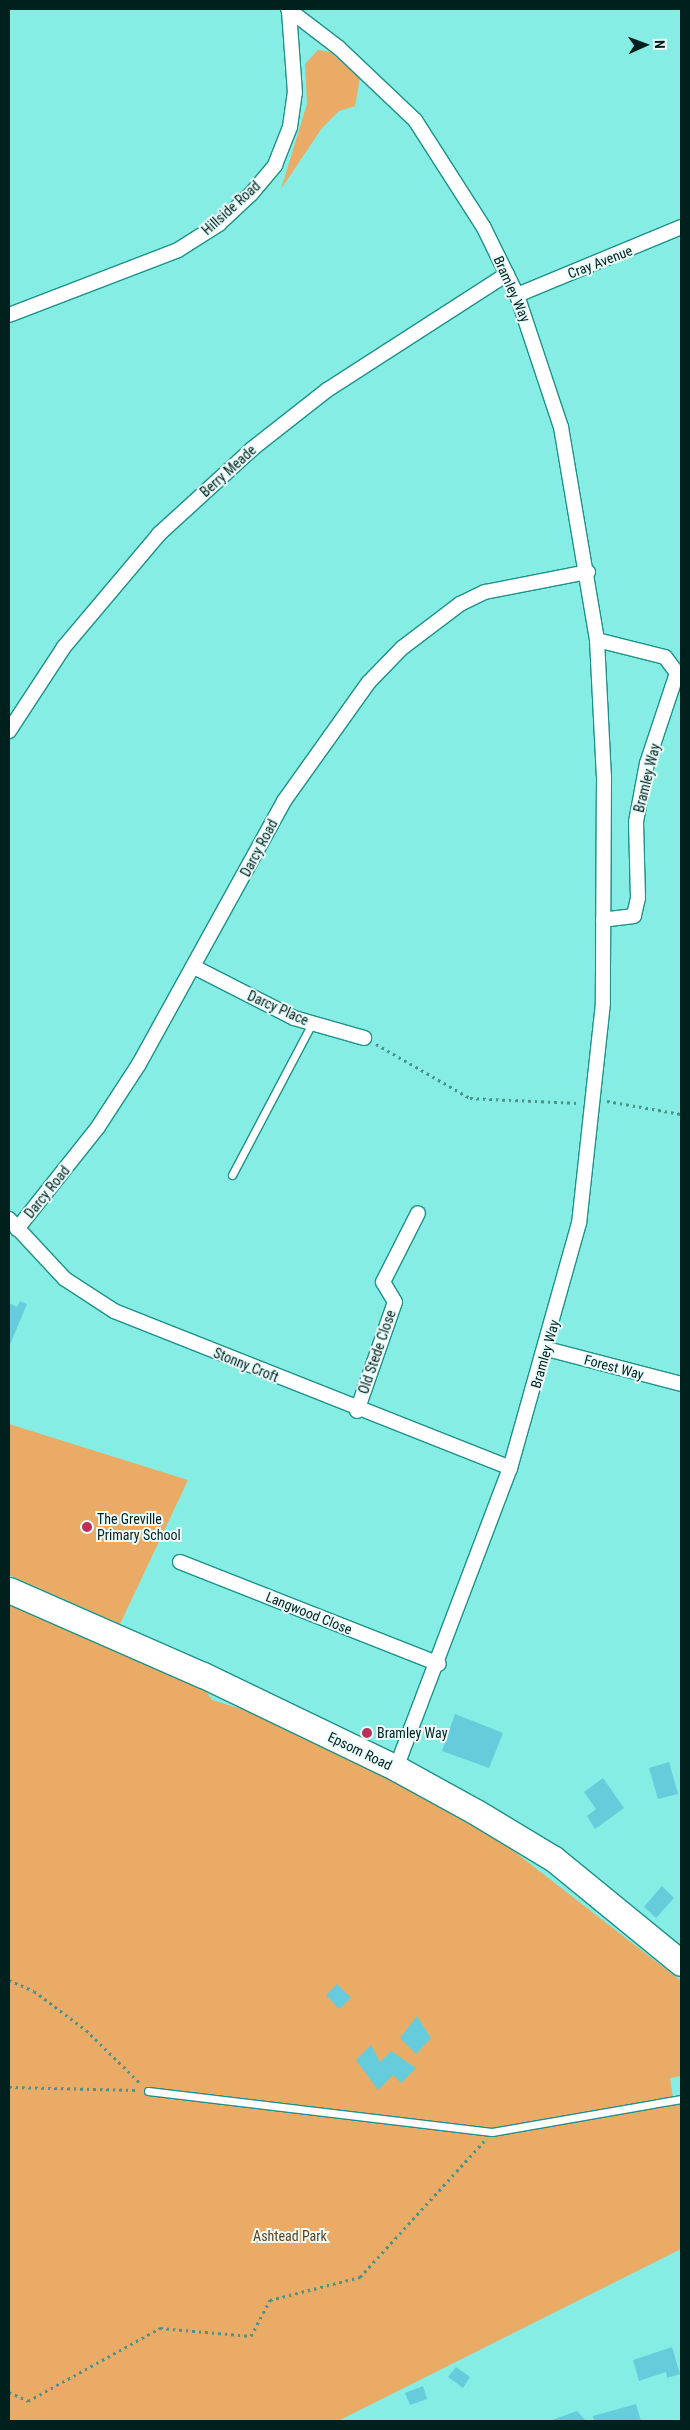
<!DOCTYPE html>
<html>
<head>
<meta charset="utf-8">
<style>
  body { margin:0 }
  #map { position:relative; width:690px; height:2430px; overflow:hidden; background:#86ede4; font-family:"Roboto Condensed",sans-serif }
  div>[style] { position:absolute }
  [style*='--x'] { left:calc(var(--x)*1px); top:calc(var(--y)*1px); width:calc(var(--w)*1px); rotate:calc(var(--a)*1deg) }
  .green>* { inset:0; background:#e9ab65 }
  .building>* { inset:0; background:#66ccdc }
  .path>* { height:3px; margin-top:-1.5px; transform-origin:0; background:repeating-linear-gradient(90deg,#4b928c 0 2.5px,transparent 0 6.5px) }
  .roads { filter:drop-shadow(1px 0 #1c918a) drop-shadow(-1px 0 #1c918a) drop-shadow(0 1px #1c918a) drop-shadow(0 -1px #1c918a) }
  .lane>* { height:7px; margin:-3.5px; padding:0 3.5px; transform-origin:3.5px; border-radius:3.5px; background:#fff }
  .street>* { height:14px; margin:-7px; padding:0 7px; transform-origin:7px; border-radius:7px; background:#fff }
  .highway>* { height:25px; margin:-12.5px; padding:0 12.5px; transform-origin:12.5px; border-radius:12.5px; background:#fff }
  .dots>* { width:14px; height:14px; translate:-50% -50%; box-sizing:border-box; border:2px solid #ebfdfb; border-radius:50% }
  span { translate:-50% -50%; white-space:nowrap; text-align:center; line-height:1.15; -webkit-text-stroke:4px #ebfdfb; paint-order:stroke }
  .street-label { font-size:14px; color:#00201e }
  .poi-label { font-size:14px; color:#00201e }
  .left { translate:0 -50%; text-align:left }
  .park-label { font-size:14px; color:#60401a }
  .frame { position:absolute; inset:0; border:10px solid #00201e; pointer-events:none }
  .north { position:absolute; left:620px; top:20px; width:50px; height:50px; -webkit-text-stroke:4px #ebfdfb; paint-order:stroke; rotate:88deg; font-size:14px; font-weight:700; line-height:20px; text-align:center; color:#00201e }
  .north::after { content:''; display:block; margin:auto; width:18px; height:22px; background:#00201e; clip-path:polygon(50% 0,100% 100%,50% 72%,0 100%) }
</style>
</head>
<body>
<div id="map">
  <div class="green">
    <i style="clip-path:polygon(318px 50px,330px 52px,360px 78px,355px 106px,339px 111px,322px 128px,281px 189px,307px 104px,305px 64px)"></i>
    <i style="clip-path:polygon(9px 1424px,188px 1480px,120px 1624px,9px 1575px)"></i>
    <i style="clip-path:polygon(9px 1602px,202px 1685px,212px 1700px,271px 1718px,376px 1770px,507px 1846px,681px 1981px,681px 2076px,670px 2078px,674px 2104px,681px 2103px,681px 2249px,338px 2421px,9px 2421px)"></i>
  </div>
  <div class="building">
    <i style="clip-path:polygon(20px 1301px,27px 1304px,9px 1347px,9px 1303px,17px 1307px)"></i>
    <i style="clip-path:polygon(455px 1714px,503px 1733px,489px 1768px,442px 1751px)"></i>
    <i style="clip-path:polygon(669px 1762px,678px 1794px,658px 1799px,649px 1768px)"></i>
    <i style="clip-path:polygon(603px 1778px,624px 1808px,595px 1829px,587px 1816px,596px 1809px,584px 1792px)"></i>
    <i style="clip-path:polygon(662px 1886px,674px 1898px,656px 1918px,644px 1907px)"></i>
    <i style="clip-path:polygon(337px 1984px,351px 1998px,339px 2009px,326px 1995px)"></i>
    <i style="clip-path:polygon(417px 2016px,431px 2038px,416px 2054px,400px 2038px)"></i>
    <i style="clip-path:polygon(371px 2045px,380px 2062px,391px 2051px,416px 2068px,401px 2083px,393px 2075px,378px 2090px,356px 2060px)"></i>
    <i style="clip-path:polygon(672px 2347px,680px 2374px,667px 2378px,666px 2372px,639px 2381px,633px 2360px)"></i>
    <i style="clip-path:polygon(456px 2367px,470px 2377px,463px 2388px,448px 2377px)"></i>
    <i style="clip-path:polygon(423px 2386px,427px 2399px,410px 2405px,405px 2393px)"></i>
    <i style="clip-path:polygon(636px 2404px,641px 2421px,594px 2421px,593px 2416px)"></i>
    <i style="clip-path:polygon(577px 2411px,586px 2421px,549px 2421px)"></i>
  </div>
  <div class="path">
    <i style="--x:376;--y:1044;--w:108;--a:29.9"></i>
    <i style="--x:470;--y:1098;--w:108;--a:2.7"></i>
    <i style="--x:607;--y:1101;--w:75;--a:10"></i>
    <i style="--x:9;--y:1980;--w:27;--a:24"></i>
    <i style="--x:34;--y:1991;--w:65;--a:36.9"></i>
    <i style="--x:86;--y:2030;--w:76;--a:44.5"></i>
    <i style="--x:9;--y:2087;--w:128;--a:1.3"></i>
    <i style="--x:9;--y:2392;--w:21;--a:25"></i>
    <i style="--x:28;--y:2401;--w:151;--a:-28.9"></i>
    <i style="--x:160;--y:2328;--w:91;--a:5"></i>
    <i style="--x:251;--y:2336;--w:41;--a:-62.2"></i>
    <i style="--x:270;--y:2300;--w:93;--a:-14.3"></i>
    <i style="--x:360;--y:2277;--w:184;--a:-47.6"></i>
  </div>
  <div class="roads">
    <div class="lane">
      <i style="--x:232;--y:1175;--w:172;--a:-62.2"></i>
      <i style="--x:148;--y:2091;--w:346;--a:6.8"></i>
      <i style="--x:492;--y:2132;--w:192;--a:-9.9"></i>
    </div>
    <div class="street">
      <i style="--x:288;--y:9;--w:64;--a:37.4"></i>
      <i style="--x:339;--y:48;--w:105;--a:43.5"></i>
      <i style="--x:415;--y:120;--w:128;--a:57.4"></i>
      <i style="--x:484;--y:228;--w:75;--a:63.8"></i>
      <i style="--x:517;--y:295;--w:139;--a:71.6"></i>
      <i style="--x:561;--y:427;--w:216;--a:80.4"></i>
      <i style="--x:597;--y:640;--w:137;--a:87.1"></i>
      <i style="--x:604;--y:777;--w:226;--a:90.3"></i>
      <i style="--x:603;--y:1003;--w:221;--a:96.2"></i>
      <i style="--x:579;--y:1223;--w:255;--a:105.7"></i>
      <i style="--x:510;--y:1468;--w:321;--a:110.8"></i>
      <i style="--x:517;--y:295;--w:178;--a:-22.5"></i>
      <i style="--x:9;--y:315;--w:181;--a:-21"></i>
      <i style="--x:178;--y:250;--w:49;--a:-32.4"></i>
      <i style="--x:219;--y:224;--w:44;--a:-43.2"></i>
      <i style="--x:251;--y:194;--w:38;--a:-50"></i>
      <i style="--x:275;--y:165;--w:41;--a:-68.5"></i>
      <i style="--x:290;--y:127;--w:34;--a:-82"></i>
      <i style="--x:295;--y:93;--w:82;--a:-94.2"></i>
      <i style="--x:597;--y:640;--w:70;--a:14"></i>
      <i style="--x:665;--y:657;--w:20;--a:53"></i>
      <i style="--x:677;--y:673;--w:95;--a:108.4"></i>
      <i style="--x:647;--y:763;--w:60;--a:100.6"></i>
      <i style="--x:636;--y:822;--w:76;--a:88.5"></i>
      <i style="--x:638;--y:898;--w:18;--a:103"></i>
      <i style="--x:634;--y:916;--w:31;--a:173"></i>
      <i style="--x:9;--y:731;--w:100;--a:-56.8"></i>
      <i style="--x:64;--y:647;--w:148;--a:-49.9"></i>
      <i style="--x:159;--y:534;--w:126;--a:-42.4"></i>
      <i style="--x:252;--y:449;--w:95;--a:-38.2"></i>
      <i style="--x:327;--y:390;--w:214;--a:-32.8"></i>
      <i style="--x:196;--y:968;--w:110;--a:27"></i>
      <i style="--x:294;--y:1018;--w:73;--a:15.9"></i>
      <i style="--x:9;--y:1219;--w:82;--a:47"></i>
      <i style="--x:65;--y:1279;--w:59;--a:33.1"></i>
      <i style="--x:114;--y:1311;--w:426;--a:21.6"></i>
      <i style="--x:17;--y:1229;--w:130;--a:-51.5"></i>
      <i style="--x:98;--y:1127;--w:75;--a:-56.9"></i>
      <i style="--x:139;--y:1064;--w:300;--a:-61.1"></i>
      <i style="--x:284;--y:801;--w:146;--a:-54.5"></i>
      <i style="--x:369;--y:682;--w:47;--a:-45.9"></i>
      <i style="--x:402;--y:648;--w:73;--a:-37.2"></i>
      <i style="--x:460;--y:604;--w:28;--a:-26"></i>
      <i style="--x:485;--y:592;--w:105;--a:-11"></i>
      <i style="--x:547;--y:1349;--w:138;--a:14.6"></i>
      <i style="--x:357;--y:1411;--w:115;--a:-70.8"></i>
      <i style="--x:395;--y:1302;--w:23;--a:-121"></i>
      <i style="--x:383;--y:1282;--w:77;--a:-63.1"></i>
      <i style="--x:180;--y:1562;--w:278;--a:21.5"></i>
    </div>
    <div class="highway">
      <i style="--x:9;--y:1590;--w:212;--a:23.7"></i>
      <i style="--x:203;--y:1675;--w:214;--a:25.7"></i>
      <i style="--x:396;--y:1768;--w:91;--a:28.8"></i>
      <i style="--x:476;--y:1812;--w:91;--a:31.1"></i>
      <i style="--x:554;--y:1859;--w:164;--a:39.3"></i>
    </div>
  </div>
  <div class="dots">
    <i style="left:87px;top:1527px;background:#bd2e58"></i>
    <i style="left:367px;top:1733px;background:#bd2e58"></i>
  </div>
  <div class="street-label">
    <span style="left:231px;top:208px;rotate:-42deg">Hillside Road</span>
    <span style="left:600px;top:262px;rotate:-21deg">Cray Avenue</span>
    <span style="left:512px;top:289px;rotate:66deg">Bramley Way</span>
    <span style="left:228px;top:471px;rotate:-42deg">Berry Meade</span>
    <span style="left:647px;top:778px;rotate:-76deg">Bramley Way</span>
    <span style="left:259px;top:848px;rotate:-62deg">Darcy Road</span>
    <span style="left:278px;top:1008px;rotate:24deg">Darcy Place</span>
    <span style="left:47px;top:1192px;rotate:-51deg">Darcy Road</span>
    <span style="left:377px;top:1352px;rotate:-71deg">Old Stede Close</span>
    <span style="left:545px;top:1354px;rotate:-74deg">Bramley Way</span>
    <span style="left:246px;top:1365px;rotate:22deg">Stonny Croft</span>
    <span style="left:614px;top:1367px;rotate:15deg">Forest Way</span>
    <span style="left:309px;top:1613px;rotate:22deg">Langwood Close</span>
    <span style="left:360px;top:1751px;rotate:26deg">Epsom Road</span>
  </div>
  <div class="poi-label">
    <span class="left" style="left:97px;top:1527px">The Greville<br>Primary School</span>
    <span class="left" style="left:377px;top:1733px">Bramley Way</span>
  </div>
  <div class="park-label">
    <span style="left:290px;top:2236px">Ashtead Park</span>
  </div>
  <div class="frame"></div>
  <div class="north">N</div>
</div>
</body>
</html>
